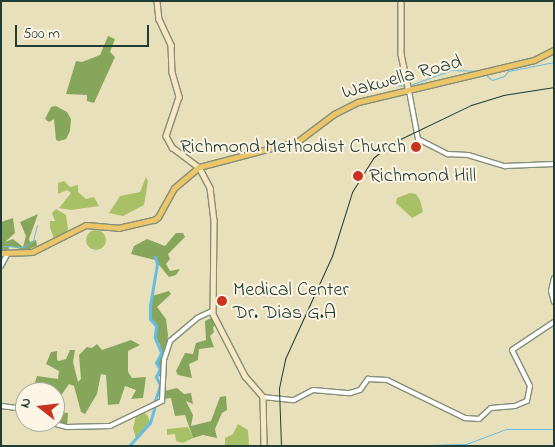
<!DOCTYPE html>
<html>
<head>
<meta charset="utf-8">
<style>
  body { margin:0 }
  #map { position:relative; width:555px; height:447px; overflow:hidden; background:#e8e0bb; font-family:"Indie Flower",sans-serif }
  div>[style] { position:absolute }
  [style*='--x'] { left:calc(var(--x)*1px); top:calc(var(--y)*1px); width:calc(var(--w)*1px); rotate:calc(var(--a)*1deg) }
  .green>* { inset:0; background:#a9c166 }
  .round { border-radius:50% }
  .forest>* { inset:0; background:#86a75b }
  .stream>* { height:1px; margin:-0.5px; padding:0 0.5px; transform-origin:0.5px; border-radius:0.5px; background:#67bce4 }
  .canal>* { height:2.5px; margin:-1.25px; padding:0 1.25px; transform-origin:1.25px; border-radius:1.25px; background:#67bce4 }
  .roads { filter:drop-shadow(1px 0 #848e78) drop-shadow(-1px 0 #848e78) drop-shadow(0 1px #848e78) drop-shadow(0 -1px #848e78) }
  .tertiary>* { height:4px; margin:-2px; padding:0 2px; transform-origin:2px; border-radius:2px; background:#fff }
  .secondary>* { height:4.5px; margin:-2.25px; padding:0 2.25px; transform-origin:2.25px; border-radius:2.25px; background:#f7e8c3 }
  .primary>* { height:5px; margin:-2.5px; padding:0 2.5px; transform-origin:2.5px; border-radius:2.5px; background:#ecc569 }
  .rail>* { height:1px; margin:-0.5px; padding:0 0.5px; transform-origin:0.5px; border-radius:0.5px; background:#1f3d34 }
  .dots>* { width:14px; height:14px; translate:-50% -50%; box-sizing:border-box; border:2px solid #fcf5e5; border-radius:50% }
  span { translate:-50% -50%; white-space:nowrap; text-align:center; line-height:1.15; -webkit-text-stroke:4px #fcf5e5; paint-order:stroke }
  .street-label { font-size:20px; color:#1f3d34 }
  .poi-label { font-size:20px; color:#1f3d34 }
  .right { translate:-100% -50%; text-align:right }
  .left { translate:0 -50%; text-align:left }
  .frame { position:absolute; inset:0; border:2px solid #1f3d34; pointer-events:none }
  .north { position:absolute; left:15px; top:382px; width:50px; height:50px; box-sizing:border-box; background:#fcf5e5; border:1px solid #a4ab9e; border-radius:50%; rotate:286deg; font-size:14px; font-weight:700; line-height:20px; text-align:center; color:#1f3d34 }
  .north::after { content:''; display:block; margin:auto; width:18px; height:22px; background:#c8321e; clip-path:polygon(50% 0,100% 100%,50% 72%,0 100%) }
  .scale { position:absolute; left:15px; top:25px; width:134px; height:22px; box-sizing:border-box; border:2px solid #1f3d34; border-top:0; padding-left:6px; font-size:15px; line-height:18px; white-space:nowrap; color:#1f3d34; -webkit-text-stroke:4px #fcf5e5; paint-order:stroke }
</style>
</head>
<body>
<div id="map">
  <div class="green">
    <i style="clip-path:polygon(146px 177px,148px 181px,144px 205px,123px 216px,109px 213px,120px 196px,140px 192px)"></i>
    <i style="clip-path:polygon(64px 181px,70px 187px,78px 185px,78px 192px,86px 199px,94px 197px,99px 206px,71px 210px,59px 208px,71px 193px,67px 190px,58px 194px,58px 183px)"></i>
    <i style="clip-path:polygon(410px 193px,416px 194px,420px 200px,423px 212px,412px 218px,396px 203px,397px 198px)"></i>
    <i style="clip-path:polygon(56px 209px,66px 215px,68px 229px,64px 237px,55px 242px,50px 227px,50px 221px,55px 221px,52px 213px)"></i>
    <i class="round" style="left:86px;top:230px;width:20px;height:20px"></i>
    <i style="clip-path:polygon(141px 410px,148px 416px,150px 423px,136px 439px,133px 428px,137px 412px)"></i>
    <i style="clip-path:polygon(238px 424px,248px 430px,249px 446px,225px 446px,225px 438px,233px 434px)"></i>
    <i style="clip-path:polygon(188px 427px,193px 438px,183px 443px,176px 441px,175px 434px,167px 435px,167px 429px)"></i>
  </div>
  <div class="forest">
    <i style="clip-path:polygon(108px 36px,115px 39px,110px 52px,115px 57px,94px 103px,87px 101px,87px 95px,66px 94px,76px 61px,82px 62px,100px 55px)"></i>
    <i style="clip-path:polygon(56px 106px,67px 112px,71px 119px,70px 131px,66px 139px,59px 141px,56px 140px,54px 119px,49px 122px,45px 119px,51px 107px)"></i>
    <i style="clip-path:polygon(38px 214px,29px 239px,30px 242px,36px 240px,37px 246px,31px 248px,32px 252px,9px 246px,8px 253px,1px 253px,1px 222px,13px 218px,15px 233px,5px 242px,13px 239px,23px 247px,26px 236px,20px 222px)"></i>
    <i style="clip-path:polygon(176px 233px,183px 233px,185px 237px,168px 254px,170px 259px,166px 264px,170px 271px,180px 269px,176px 275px,169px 277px,155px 260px,131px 254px,134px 246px,147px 239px,165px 246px)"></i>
    <i style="clip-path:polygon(169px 291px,171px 294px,157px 307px,166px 319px,168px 335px,164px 375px,156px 377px,159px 369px,157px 361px,161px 354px,160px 344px,154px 337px,156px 326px,150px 319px,150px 306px,152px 296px)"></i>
    <i style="clip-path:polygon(211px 318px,218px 324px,213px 327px,214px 332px,210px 336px,214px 347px,199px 349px,198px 360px,189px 364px,192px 378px,178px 375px,176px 371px,185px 353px,193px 354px,196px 343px,206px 340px,205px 321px)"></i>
    <i style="clip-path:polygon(131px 340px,140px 345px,128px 351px,128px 372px,132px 378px,146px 377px,143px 398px,131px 399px,136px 390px,125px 386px,119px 404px,108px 405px,106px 375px,101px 374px,97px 394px,85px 414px,81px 412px,74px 386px,69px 384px,60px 397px,56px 412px,68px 413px,67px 427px,50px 424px,55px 422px,55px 392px,49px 386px,45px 392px,28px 391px,33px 389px,37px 376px,58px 379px,59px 371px,46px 364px,51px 352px,57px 351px,57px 360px,59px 361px,66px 359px,70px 350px,75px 350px,73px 362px,78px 382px,81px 379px,79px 355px,87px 347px,92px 348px,97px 344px,102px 350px)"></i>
    <i style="clip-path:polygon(177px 388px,184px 394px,191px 393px,193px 404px,186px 401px,193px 415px,191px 426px,211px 421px,220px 397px,226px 396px,227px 410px,222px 413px,215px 429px,217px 438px,203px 435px,193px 438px,185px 415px,175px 416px,171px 398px,164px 399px,164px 391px)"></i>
  </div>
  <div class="stream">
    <i style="--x:485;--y:74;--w:9;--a:41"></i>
    <i style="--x:492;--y:80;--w:13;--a:-18"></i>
    <i style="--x:504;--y:76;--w:6;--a:-51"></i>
    <i style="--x:508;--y:71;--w:47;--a:-11.1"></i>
    <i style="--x:364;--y:82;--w:42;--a:5.4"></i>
    <i style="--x:410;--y:85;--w:45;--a:-19.7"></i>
    <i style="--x:452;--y:70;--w:30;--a:2"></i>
    <i style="--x:3;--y:250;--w:4;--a:-76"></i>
    <i style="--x:4;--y:246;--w:19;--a:3"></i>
    <i style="--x:23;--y:247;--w:12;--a:-31"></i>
    <i style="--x:33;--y:241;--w:16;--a:-76"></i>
    <i style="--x:389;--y:446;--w:77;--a:-1.5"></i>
    <i style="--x:466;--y:444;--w:43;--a:-20.6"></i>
    <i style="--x:506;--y:429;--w:48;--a:0"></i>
  </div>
  <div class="canal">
    <i style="--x:155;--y:336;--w:10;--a:-84"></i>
    <i style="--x:156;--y:326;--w:9;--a:-131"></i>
    <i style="--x:150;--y:319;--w:13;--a:-90"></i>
    <i style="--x:150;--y:306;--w:43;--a:-80.5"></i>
    <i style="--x:157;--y:264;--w:7;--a:-106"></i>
    <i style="--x:155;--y:337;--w:15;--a:67"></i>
    <i style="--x:154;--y:404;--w:20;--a:-72"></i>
    <i style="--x:160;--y:385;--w:9;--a:-117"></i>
    <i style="--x:156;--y:377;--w:9;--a:-63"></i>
    <i style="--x:160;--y:369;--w:7;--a:-124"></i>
    <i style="--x:156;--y:363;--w:11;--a:-63"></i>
    <i style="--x:129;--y:446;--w:31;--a:-48"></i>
    <i style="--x:150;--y:423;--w:18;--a:-74"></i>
  </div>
  <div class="roads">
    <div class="tertiary">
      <i style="--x:409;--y:91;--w:49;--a:79.4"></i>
      <i style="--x:418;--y:139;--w:34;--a:27"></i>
      <i style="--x:448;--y:154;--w:20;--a:3"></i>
      <i style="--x:468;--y:155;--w:39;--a:17"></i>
      <i style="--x:505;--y:166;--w:49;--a:-2.3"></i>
      <i style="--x:1;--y:266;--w:15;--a:-62"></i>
      <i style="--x:554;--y:278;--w:13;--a:103"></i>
      <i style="--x:551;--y:291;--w:11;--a:75"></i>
      <i style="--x:263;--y:397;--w:31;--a:6"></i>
      <i style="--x:294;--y:400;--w:21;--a:-28"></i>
      <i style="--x:313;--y:390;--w:37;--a:5"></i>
      <i style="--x:350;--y:393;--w:10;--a:-17"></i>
      <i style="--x:360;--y:390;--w:14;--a:-54"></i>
      <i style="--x:368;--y:379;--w:19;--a:3"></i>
      <i style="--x:387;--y:380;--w:87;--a:26"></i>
      <i style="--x:465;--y:418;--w:14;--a:4"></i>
      <i style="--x:479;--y:419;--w:16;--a:-43"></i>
      <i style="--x:491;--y:408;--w:24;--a:-5"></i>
      <i style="--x:515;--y:406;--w:13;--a:-23"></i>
      <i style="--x:527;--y:401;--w:15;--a:-79"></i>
      <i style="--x:530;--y:386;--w:40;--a:-116.6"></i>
      <i style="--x:512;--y:350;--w:50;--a:-33.7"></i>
      <i style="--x:1;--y:406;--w:24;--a:7"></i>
      <i style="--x:48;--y:422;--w:20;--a:15"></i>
      <i style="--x:67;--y:427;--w:43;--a:-1.3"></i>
      <i style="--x:110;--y:426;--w:58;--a:-25.7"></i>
      <i style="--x:162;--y:401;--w:41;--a:-87.2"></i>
      <i style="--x:164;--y:360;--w:20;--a:-72"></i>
      <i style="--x:170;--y:341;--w:35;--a:-40"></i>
      <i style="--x:197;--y:318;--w:17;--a:-25"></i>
    </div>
    <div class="secondary">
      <i style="--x:157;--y:1;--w:18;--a:84"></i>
      <i style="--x:159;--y:19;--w:29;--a:65"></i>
      <i style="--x:171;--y:45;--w:27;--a:88"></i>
      <i style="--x:172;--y:72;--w:26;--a:74"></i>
      <i style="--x:179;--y:97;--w:41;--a:108.4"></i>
      <i style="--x:166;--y:136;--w:13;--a:61"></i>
      <i style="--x:172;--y:147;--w:34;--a:37"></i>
      <i style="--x:199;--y:167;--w:24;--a:62"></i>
      <i style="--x:210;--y:188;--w:33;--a:83"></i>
      <i style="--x:214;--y:221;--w:93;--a:90.6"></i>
      <i style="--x:213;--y:314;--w:70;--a:62.7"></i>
      <i style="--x:245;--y:376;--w:28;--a:49"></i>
      <i style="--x:263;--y:397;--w:49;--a:88.8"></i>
      <i style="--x:401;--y:1;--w:53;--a:90"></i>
      <i style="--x:401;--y:54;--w:38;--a:78"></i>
    </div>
    <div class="primary">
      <i style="--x:1;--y:253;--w:31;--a:-2"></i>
      <i style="--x:32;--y:252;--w:60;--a:-26.6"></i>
      <i style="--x:86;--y:225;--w:32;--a:5"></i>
      <i style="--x:118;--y:228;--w:37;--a:-13"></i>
      <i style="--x:154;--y:220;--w:5;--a:-37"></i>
      <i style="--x:158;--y:217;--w:33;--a:-61"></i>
      <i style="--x:174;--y:188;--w:33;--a:-40"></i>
      <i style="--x:199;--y:167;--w:102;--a:-14.7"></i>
      <i style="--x:298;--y:141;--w:45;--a:-36.9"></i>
      <i style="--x:334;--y:114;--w:27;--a:-27"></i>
      <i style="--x:358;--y:102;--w:181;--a:-13.4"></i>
      <i style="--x:534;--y:60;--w:22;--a:-27"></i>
    </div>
  </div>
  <div class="rail">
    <i style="--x:281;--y:446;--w:58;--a:-92"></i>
    <i style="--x:279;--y:388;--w:30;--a:-78"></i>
    <i style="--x:285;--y:359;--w:113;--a:-65.5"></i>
    <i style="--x:332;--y:256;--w:67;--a:-72.6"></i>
    <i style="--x:352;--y:192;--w:40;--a:-58"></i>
    <i style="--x:373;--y:158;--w:24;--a:-38"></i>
    <i style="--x:392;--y:143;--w:88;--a:-25.7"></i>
    <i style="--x:471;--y:105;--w:34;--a:-17"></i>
    <i style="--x:503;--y:95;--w:52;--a:-8.9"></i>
  </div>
  <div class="dots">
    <i style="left:416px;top:147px;background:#c8321e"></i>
    <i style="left:358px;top:176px;background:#c8321e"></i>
    <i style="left:222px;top:301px;background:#c8321e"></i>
  </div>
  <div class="street-label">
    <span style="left:402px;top:78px;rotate:-15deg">Wakwella Road</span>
  </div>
  <div class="poi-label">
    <span class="right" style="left:406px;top:147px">Richmond Methodist Church</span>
    <span class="left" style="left:369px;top:176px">Richmond Hill</span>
    <span class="left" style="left:233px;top:302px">Medical Center<br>Dr. Dias G.A</span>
  </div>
  <div class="frame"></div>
  <div class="north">N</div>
  <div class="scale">500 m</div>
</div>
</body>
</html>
